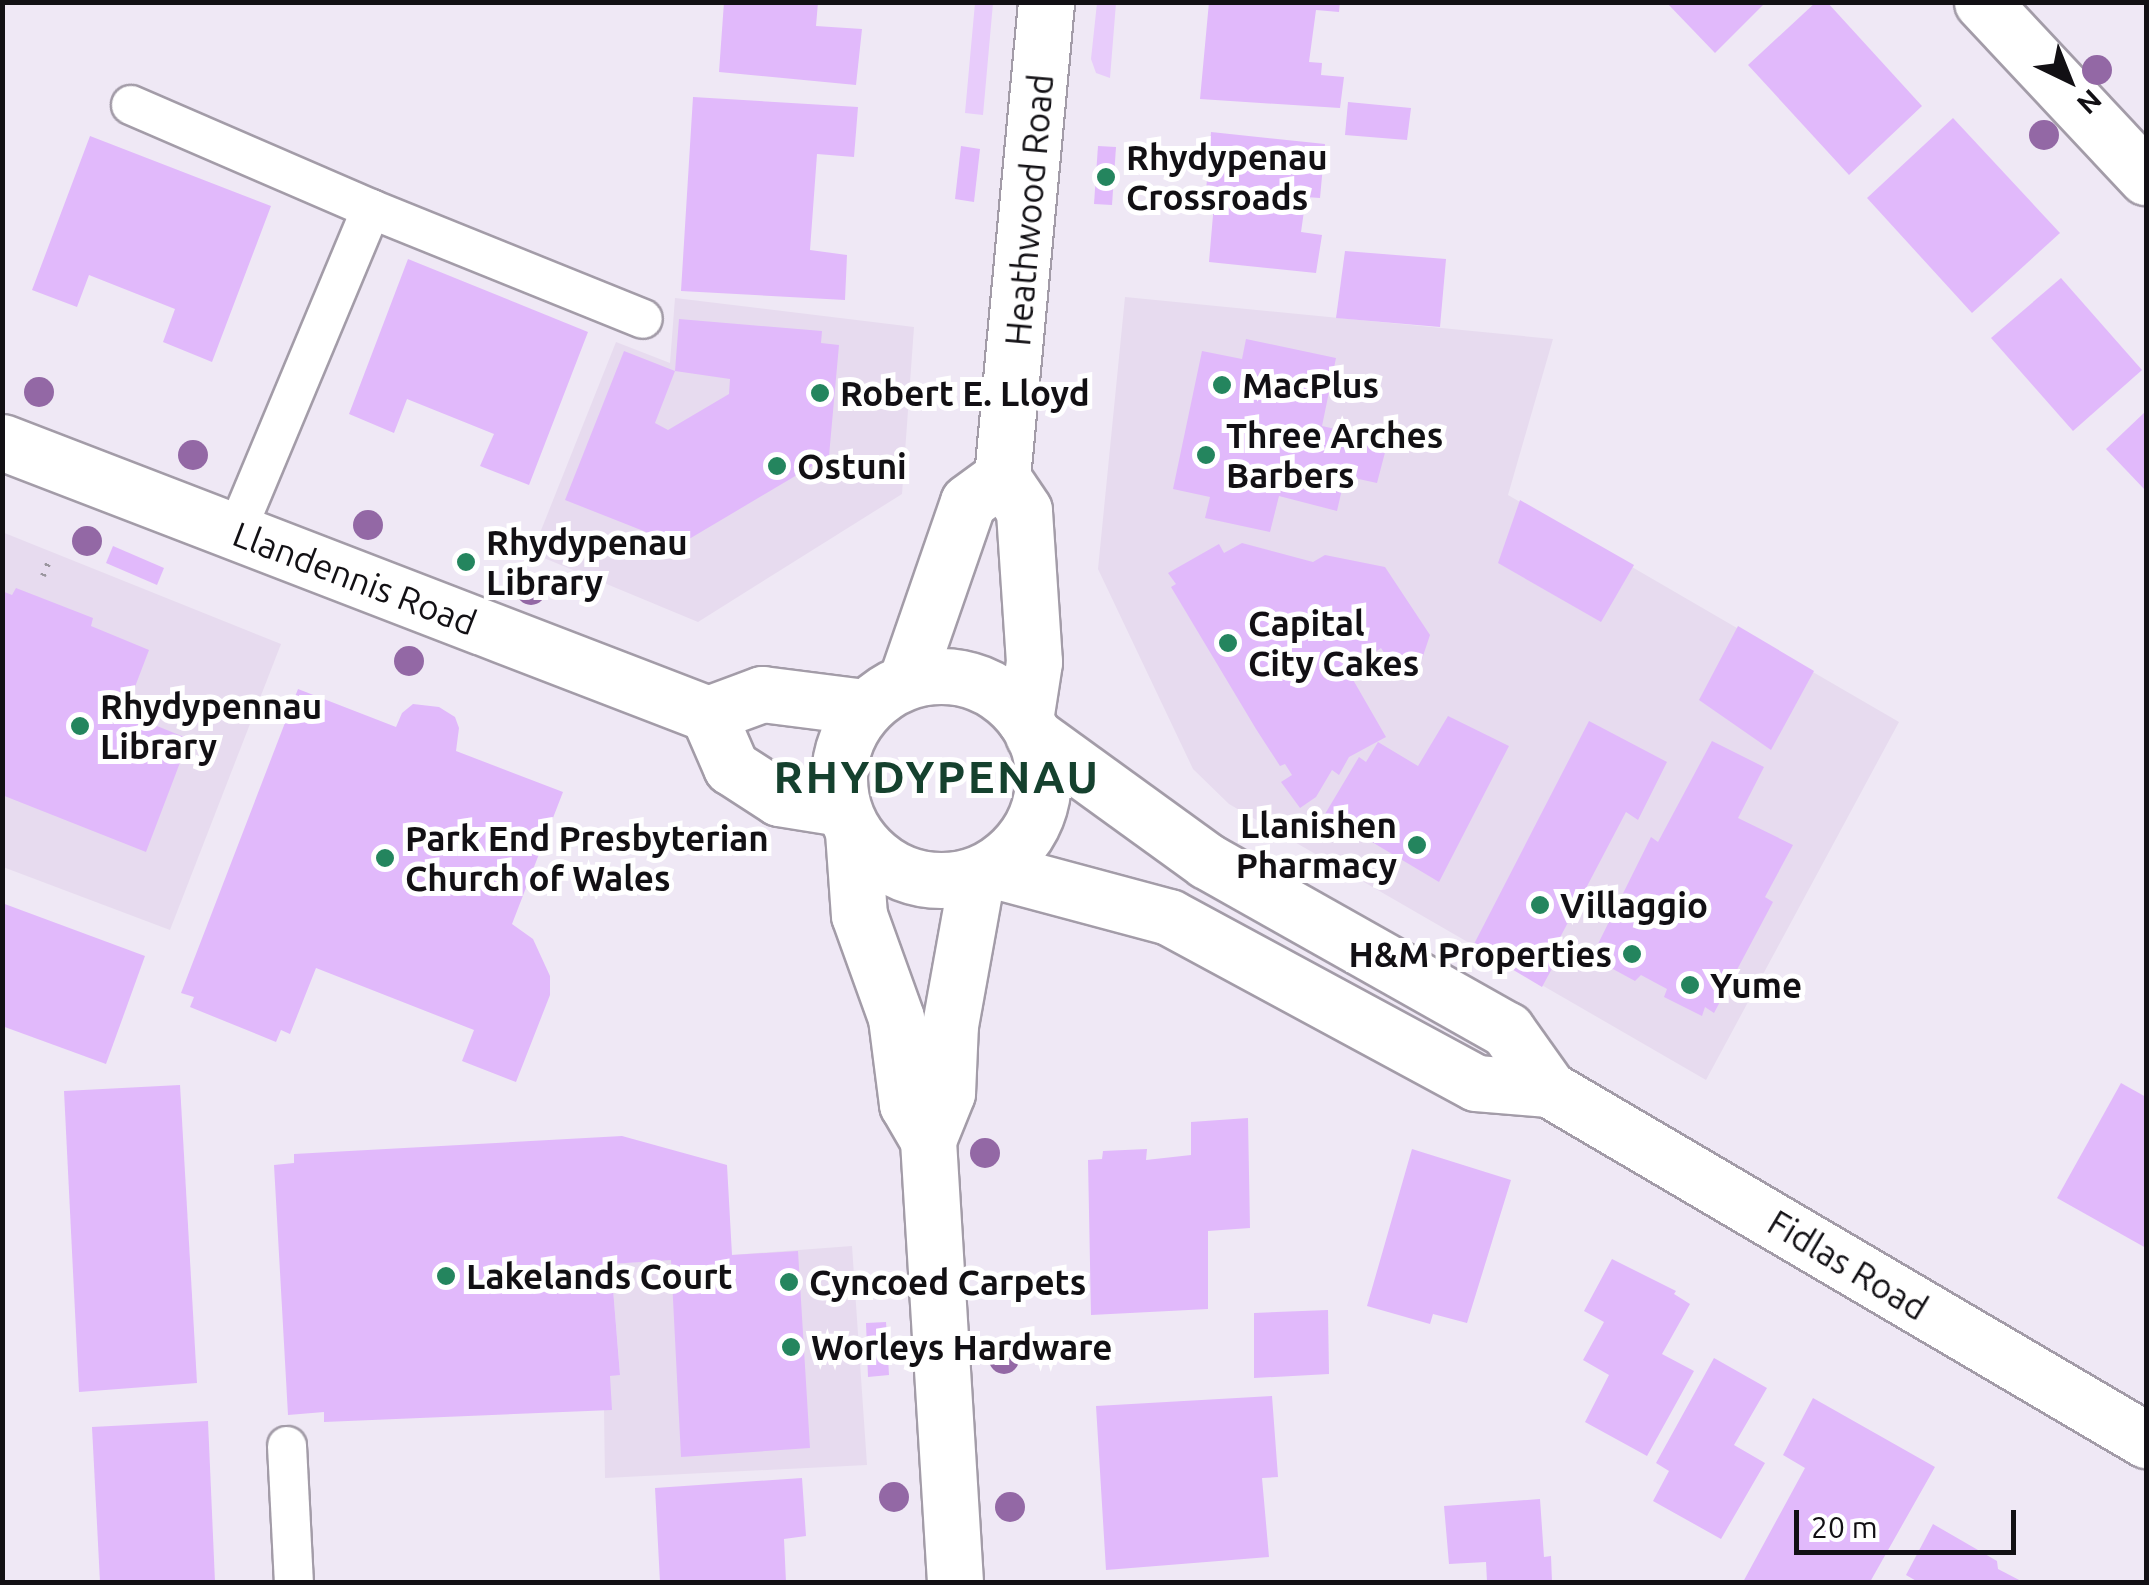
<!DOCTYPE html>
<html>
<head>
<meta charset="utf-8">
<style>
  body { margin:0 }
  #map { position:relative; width:2149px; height:1585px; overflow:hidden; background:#efe8f5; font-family:Ubuntu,sans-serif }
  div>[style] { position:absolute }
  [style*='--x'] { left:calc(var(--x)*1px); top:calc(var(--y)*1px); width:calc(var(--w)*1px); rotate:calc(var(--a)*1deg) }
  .built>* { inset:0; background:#e7dbef }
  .green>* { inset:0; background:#e8ccfb }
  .building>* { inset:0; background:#e1b9fb }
  .path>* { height:6px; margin-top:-3px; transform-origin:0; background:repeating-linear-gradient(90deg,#9b969f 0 2.5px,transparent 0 10.5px) }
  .roads { filter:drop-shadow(2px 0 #a39ca8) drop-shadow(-2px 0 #a39ca8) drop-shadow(0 2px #a39ca8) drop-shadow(0 -2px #a39ca8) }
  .service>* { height:38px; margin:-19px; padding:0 19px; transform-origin:19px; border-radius:19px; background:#fff }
  .minor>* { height:55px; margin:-27.5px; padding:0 27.5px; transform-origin:27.5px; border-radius:27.5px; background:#fff }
  .tertiary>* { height:55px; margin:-27.5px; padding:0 27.5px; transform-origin:27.5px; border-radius:27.5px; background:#fff }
  .tertiary>.ring { margin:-27.5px; padding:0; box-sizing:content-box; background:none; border:55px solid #fff; border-radius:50% }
  .trees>* { width:30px; height:30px; margin:-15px; border-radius:50%; background:#9368a5 }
  .dots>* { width:28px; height:28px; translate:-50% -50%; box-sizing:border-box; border:5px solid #fff; border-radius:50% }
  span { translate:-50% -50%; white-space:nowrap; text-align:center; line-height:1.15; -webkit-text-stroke:10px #fff; paint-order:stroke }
  .poi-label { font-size:35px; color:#121014; font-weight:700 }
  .left { translate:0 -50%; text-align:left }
  .right { translate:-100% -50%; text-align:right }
  .street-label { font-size:35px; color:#121014 }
  .district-label { font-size:45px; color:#15412e; font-weight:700; letter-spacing:2.5px }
  .frame { position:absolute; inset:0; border:5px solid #121014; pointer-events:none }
  .north { position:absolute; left:2019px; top:30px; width:100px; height:100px; -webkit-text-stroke:8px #fff; paint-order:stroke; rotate:137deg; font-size:28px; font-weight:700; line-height:40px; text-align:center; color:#121014 }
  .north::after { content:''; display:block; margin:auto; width:35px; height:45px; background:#121014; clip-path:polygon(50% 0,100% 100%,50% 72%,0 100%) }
  .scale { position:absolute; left:1794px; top:1510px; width:222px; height:45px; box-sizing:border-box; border:5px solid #121014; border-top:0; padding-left:12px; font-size:30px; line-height:35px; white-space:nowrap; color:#121014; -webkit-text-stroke:8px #fff; paint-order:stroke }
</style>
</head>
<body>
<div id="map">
  <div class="built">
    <i style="clip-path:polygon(1125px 297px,1553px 339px,1508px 495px,1899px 722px,1706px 1080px,1229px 804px,1193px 769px,1098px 569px)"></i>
    <i style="clip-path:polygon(675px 298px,914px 327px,902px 494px,698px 622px,532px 553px,616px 342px,670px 363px)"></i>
    <i style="clip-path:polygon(2px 532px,281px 644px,170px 930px,3px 867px)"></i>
    <i style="clip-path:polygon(852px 1246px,867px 1465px,605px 1478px,604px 1410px,610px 1376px,620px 1374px,611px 1264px)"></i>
  </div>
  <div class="green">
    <i style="clip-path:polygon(975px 3px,993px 3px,983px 115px,965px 113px)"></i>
    <i style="clip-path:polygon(1097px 3px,1116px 3px,1110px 78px,1096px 73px,1091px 59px)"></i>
  </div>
  <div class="building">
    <i style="clip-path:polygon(724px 2px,818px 2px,816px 26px,862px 29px,856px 85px,719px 72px)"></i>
    <i style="clip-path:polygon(1209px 2px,1340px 2px,1339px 12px,1316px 10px,1309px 62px,1322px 63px,1321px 75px,1344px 77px,1340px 108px,1200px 99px)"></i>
    <i style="clip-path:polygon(1666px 2px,1766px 2px,1715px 53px)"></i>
    <i style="clip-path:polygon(1816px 2px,1827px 2px,1922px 106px,1849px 175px,1748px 65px)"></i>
    <i style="clip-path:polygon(693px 97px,858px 107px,854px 157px,817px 154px,810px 250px,847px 255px,845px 300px,681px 291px)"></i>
    <i style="clip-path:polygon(1348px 102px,1411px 108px,1407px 140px,1345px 135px)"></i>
    <i style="clip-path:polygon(1953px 118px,2060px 233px,1972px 313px,1867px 198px)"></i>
    <i style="clip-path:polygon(1211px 132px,1325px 144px,1320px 198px,1306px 197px,1301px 232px,1322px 235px,1316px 273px,1209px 262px,1215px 192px,1206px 191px)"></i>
    <i style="clip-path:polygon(90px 136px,271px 206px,212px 362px,163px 342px,175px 309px,137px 294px,89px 275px,77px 307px,32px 290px)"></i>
    <i style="clip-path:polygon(961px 146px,980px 149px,974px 202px,955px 199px)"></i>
    <i style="clip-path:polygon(1098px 146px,1116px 147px,1112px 205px,1094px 204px)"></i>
    <i style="clip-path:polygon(1345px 251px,1446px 259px,1440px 327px,1336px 318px)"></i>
    <i style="clip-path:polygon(408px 259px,588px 332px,529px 485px,480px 466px,494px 434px,407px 399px,394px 433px,349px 414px)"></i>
    <i style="clip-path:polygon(2061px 278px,2142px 370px,2073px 431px,1991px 338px)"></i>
    <i style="clip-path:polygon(evenodd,679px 319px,822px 331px,821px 343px,839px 345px,829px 456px,679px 545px,565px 500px,624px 351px,675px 371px,679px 319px,675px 371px,730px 379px,729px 394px,668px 430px,655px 423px,675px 371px)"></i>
    <i style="clip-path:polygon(1246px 339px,1336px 358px,1322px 426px,1388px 441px,1377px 483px,1345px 476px,1337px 511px,1279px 496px,1270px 532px,1205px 518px,1210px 497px,1173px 489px,1202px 351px,1242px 359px)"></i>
    <i style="clip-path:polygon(2146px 411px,2146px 491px,2106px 449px)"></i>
    <i style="clip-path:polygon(1520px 500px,1634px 565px,1601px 622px,1498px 563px)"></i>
    <i style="clip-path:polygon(1242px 543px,1313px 562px,1325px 555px,1385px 567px,1430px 635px,1422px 659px,1398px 675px,1381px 648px,1348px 671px,1386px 737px,1349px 757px,1339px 775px,1332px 770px,1316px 797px,1300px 808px,1281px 782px,1292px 775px,1285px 764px,1280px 766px,1256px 729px,1171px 587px,1176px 584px,1168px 573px,1219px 544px,1224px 553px)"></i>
    <i style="clip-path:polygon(113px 546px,164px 568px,157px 585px,106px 563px)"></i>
    <i style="clip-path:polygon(16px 588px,93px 618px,91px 626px,149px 650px,125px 713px,189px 739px,146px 852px,2px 795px,2px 591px,12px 595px)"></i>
    <i style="clip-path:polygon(1738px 626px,1814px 671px,1771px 750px,1699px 700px)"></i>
    <i style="clip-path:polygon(298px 689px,396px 727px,402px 713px,413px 704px,439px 707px,455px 717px,459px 728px,456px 751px,563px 792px,512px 924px,533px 939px,550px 976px,550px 995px,516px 1082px,462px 1061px,474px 1030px,316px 968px,290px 1034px,281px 1030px,276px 1042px,190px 1007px,194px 997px,181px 993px)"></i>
    <i style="clip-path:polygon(1448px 716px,1509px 746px,1439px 882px,1325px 814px,1359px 757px,1366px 762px,1378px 742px,1418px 766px)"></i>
    <i style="clip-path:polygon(1589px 721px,1667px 762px,1638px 820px,1626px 812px,1554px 949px,1561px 952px,1542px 987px,1473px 946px)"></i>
    <i style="clip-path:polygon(1712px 741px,1764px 767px,1738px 818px,1793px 845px,1765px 897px,1773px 902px,1714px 1013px,1705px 1007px,1702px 1016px,1664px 997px,1667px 989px,1641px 975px,1635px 981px,1600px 962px,1604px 955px,1595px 950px,1651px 837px,1658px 842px)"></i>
    <i style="clip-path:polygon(2px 903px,145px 956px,106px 1064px,2px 1026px)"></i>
    <i style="clip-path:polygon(2121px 1083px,2146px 1097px,2146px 1248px,2057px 1198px)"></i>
    <i style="clip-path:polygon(180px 1085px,197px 1383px,79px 1392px,64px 1091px)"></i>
    <i style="clip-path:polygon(1248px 1118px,1250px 1228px,1208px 1231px,1208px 1309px,1091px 1315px,1088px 1160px,1102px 1159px,1103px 1151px,1147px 1149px,1146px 1160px,1191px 1155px,1191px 1122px)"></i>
    <i style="clip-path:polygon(622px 1136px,727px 1165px,732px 1255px,798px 1251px,810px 1448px,681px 1457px,671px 1260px,611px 1264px,620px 1375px,610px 1376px,612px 1410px,324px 1422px,324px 1412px,288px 1415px,274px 1165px,294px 1163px,294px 1154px)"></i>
    <i style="clip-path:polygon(1412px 1149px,1511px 1180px,1467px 1323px,1433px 1314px,1430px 1324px,1367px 1306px)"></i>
    <i style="clip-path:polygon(1612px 1259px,1676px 1291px,1674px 1294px,1690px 1304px,1662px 1354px,1694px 1371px,1647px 1456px,1585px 1422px,1609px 1375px,1583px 1360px,1604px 1322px,1584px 1311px)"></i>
    <i style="clip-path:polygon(1328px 1310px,1329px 1374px,1254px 1378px,1254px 1313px)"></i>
    <i style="clip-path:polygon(886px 1322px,889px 1375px,868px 1377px,866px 1323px)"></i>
    <i style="clip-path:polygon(1714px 1358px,1767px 1388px,1734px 1445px,1765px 1463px,1721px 1539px,1653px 1501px,1669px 1471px,1656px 1463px)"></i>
    <i style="clip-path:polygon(1272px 1396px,1278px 1477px,1262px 1478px,1269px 1557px,1106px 1570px,1096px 1406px)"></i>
    <i style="clip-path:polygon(1813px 1398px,1935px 1467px,1870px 1582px,1743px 1582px,1805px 1468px,1783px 1455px)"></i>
    <i style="clip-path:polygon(208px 1421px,215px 1582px,100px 1582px,92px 1427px)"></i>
    <i style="clip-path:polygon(802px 1478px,806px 1536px,784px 1539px,786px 1582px,660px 1582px,655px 1488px)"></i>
    <i style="clip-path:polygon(1540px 1499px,1544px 1557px,1551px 1556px,1552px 1582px,1487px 1582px,1486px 1562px,1449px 1564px,1444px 1506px)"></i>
    <i style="clip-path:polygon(1933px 1524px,1997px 1561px,1998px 1569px,2023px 1582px,1918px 1582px,1906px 1575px)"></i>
  </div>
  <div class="path">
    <i style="--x:43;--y:576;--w:18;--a:-68"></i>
  </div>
  <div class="roads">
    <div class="service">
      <i style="--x:131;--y:105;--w:262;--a:23.4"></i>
      <i style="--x:236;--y:532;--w:350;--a:-67.3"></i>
      <i style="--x:371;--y:209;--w:293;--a:22"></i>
      <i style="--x:287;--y:1446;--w:136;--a:87.1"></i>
    </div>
    <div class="minor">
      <i style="--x:1982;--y:2;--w:240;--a:46.9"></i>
    </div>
    <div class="tertiary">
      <i style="--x:2;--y:442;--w:757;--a:21.07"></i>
      <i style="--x:708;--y:714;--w:58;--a:-20.3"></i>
      <i style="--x:762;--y:694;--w:103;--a:7.3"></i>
      <i class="ring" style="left:839px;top:676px;width:149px;height:149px"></i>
      <i style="--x:906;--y:681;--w:189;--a:-70.9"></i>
      <i style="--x:968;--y:502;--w:42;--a:-36.3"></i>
      <i style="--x:708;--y:714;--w:58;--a:66.5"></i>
      <i style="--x:731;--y:767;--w:57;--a:32.9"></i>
      <i style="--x:779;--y:798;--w:63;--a:9.2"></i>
      <i style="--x:1025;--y:720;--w:59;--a:-81.2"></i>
      <i style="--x:1034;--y:662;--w:152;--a:-93.8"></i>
      <i style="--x:1024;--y:510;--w:40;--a:-124"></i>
      <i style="--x:1002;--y:477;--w:477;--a:-84.7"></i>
      <i style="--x:1033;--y:735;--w:215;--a:35.9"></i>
      <i style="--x:1207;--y:861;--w:344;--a:29.4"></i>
      <i style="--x:1507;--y:1030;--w:72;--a:54.6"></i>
      <i style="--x:1549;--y:1089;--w:693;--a:30.45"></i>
      <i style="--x:853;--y:832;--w:83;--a:85.9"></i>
      <i style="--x:859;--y:915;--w:109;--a:70.2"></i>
      <i style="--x:896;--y:1018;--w:87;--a:82.7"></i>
      <i style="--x:907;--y:1104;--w:42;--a:59.7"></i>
      <i style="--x:990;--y:869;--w:185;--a:15"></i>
      <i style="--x:1169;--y:917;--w:349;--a:28.4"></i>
      <i style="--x:1476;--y:1083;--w:73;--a:4.7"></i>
      <i style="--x:955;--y:1582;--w:443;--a:-93.5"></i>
      <i style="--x:928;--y:1140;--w:51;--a:-68"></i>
      <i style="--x:947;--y:1093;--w:68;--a:-87.5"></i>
      <i style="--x:950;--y:1025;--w:152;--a:-79.8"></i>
    </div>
  </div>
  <div class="trees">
    <i style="left:2097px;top:70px"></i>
    <i style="left:2044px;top:135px"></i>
    <i style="left:39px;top:392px"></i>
    <i style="left:193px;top:455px"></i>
    <i style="left:368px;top:525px"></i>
    <i style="left:87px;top:541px"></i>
    <i style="left:531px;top:590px"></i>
    <i style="left:409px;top:661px"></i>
    <i style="left:985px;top:1153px"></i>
    <i style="left:1004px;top:1359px"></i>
    <i style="left:894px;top:1497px"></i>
    <i style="left:1010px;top:1507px"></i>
  </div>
  <div class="dots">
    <i style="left:1106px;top:177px;background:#24855e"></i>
    <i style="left:1222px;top:385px;background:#24855e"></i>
    <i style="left:820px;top:393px;background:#24855e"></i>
    <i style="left:1206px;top:455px;background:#24855e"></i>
    <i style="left:777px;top:466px;background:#24855e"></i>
    <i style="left:466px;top:562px;background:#24855e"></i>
    <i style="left:1228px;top:643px;background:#24855e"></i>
    <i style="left:80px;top:726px;background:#24855e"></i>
    <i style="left:1417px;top:845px;background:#24855e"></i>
    <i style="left:385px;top:858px;background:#24855e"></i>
    <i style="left:1540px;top:905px;background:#24855e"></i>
    <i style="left:1632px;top:954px;background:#24855e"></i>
    <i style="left:1690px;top:985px;background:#24855e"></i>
    <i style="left:446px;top:1276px;background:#24855e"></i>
    <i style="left:789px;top:1282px;background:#24855e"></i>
    <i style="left:791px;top:1347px;background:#24855e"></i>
  </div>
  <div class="poi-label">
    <span class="left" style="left:1126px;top:177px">Rhydypenau<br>Crossroads</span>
    <span class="left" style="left:1242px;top:385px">MacPlus</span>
    <span class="left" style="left:840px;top:393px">Robert E. Lloyd</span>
    <span class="left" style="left:1226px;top:455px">Three Arches<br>Barbers</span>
    <span class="left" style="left:797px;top:466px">Ostuni</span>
    <span class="left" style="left:486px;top:562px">Rhydypenau<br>Library</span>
    <span class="left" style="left:1248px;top:643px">Capital<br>City Cakes</span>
    <span class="left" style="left:100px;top:726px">Rhydypennau<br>Library</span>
    <span class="right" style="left:1397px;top:845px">Llanishen<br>Pharmacy</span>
    <span class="left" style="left:405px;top:858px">Park End Presbyterian<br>Church of Wales</span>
    <span class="left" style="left:1560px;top:905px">Villaggio</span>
    <span class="right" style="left:1612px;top:954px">H&amp;M Properties</span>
    <span class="left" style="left:1710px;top:985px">Yume</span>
    <span class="left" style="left:466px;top:1276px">Lakelands Court</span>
    <span class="left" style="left:809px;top:1282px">Cyncoed Carpets</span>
    <span class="left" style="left:811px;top:1347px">Worleys Hardware</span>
  </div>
  <div class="street-label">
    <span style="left:1029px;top:210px;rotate:-85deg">Heathwood Road</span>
    <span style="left:355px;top:578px;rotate:21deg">Llandennis Road</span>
    <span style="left:1848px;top:1265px;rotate:31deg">Fidlas Road</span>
  </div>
  <div class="district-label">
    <span style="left:937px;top:777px">RHYDYPENAU</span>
  </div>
  <div class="frame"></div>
  <div class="north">N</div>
  <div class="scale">20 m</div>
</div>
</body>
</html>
